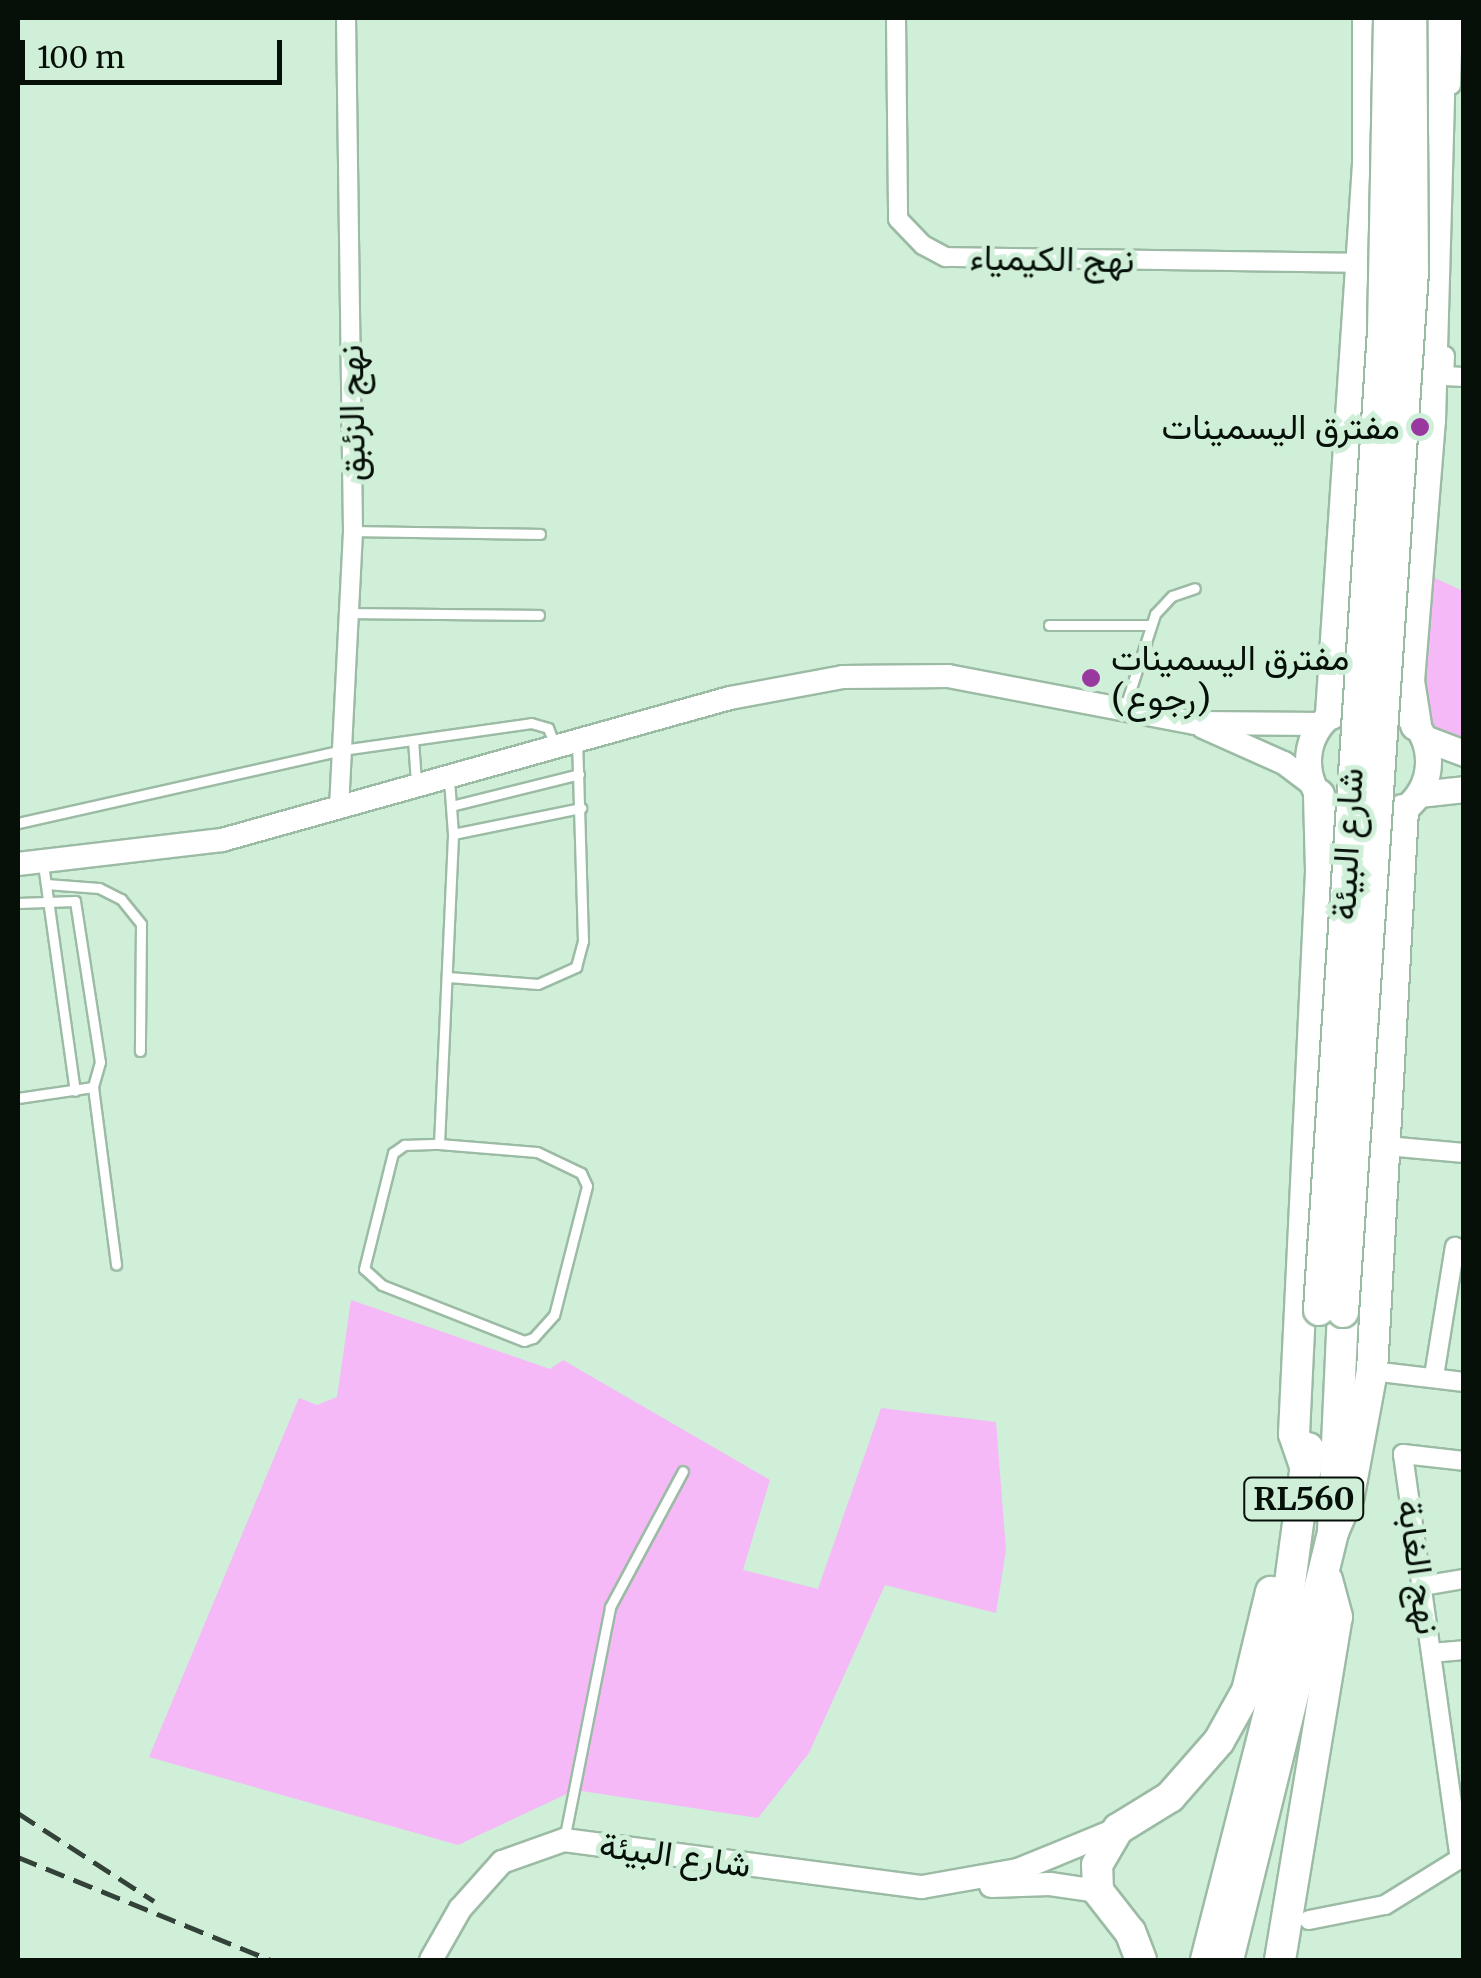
<!DOCTYPE html>
<html>
<head>
<meta charset="utf-8">
<style>
  body { margin:0 }
  #map { position:relative; width:1481px; height:1978px; overflow:hidden; background:#cfefd8; font-family:Merriweather,Vazirmatn,serif }
  div>[style] { position:absolute }
  [style*='--x'] { left:calc(var(--x)*1px); top:calc(var(--y)*1px); width:calc(var(--w)*1px); rotate:calc(var(--a)*1deg) }
  .green>* { inset:0; background:#f5b9f8 }
  .roads { filter:drop-shadow(2px 0 #9cbba5) drop-shadow(-2px 0 #9cbba5) drop-shadow(0 2px #9cbba5) drop-shadow(0 -2px #9cbba5) }
  .lane>* { height:9px; margin:-4.5px; padding:0 4.5px; transform-origin:4.5px; border-radius:4.5px; background:#fff }
  .street>* { height:18px; margin:-9px; padding:0 9px; transform-origin:9px; border-radius:9px; background:#fff }
  .secondary>* { height:22px; margin:-11px; padding:0 11px; transform-origin:11px; border-radius:11px; background:#fff }
  .primary>* { height:25px; margin:-12.5px; padding:0 12.5px; transform-origin:12.5px; border-radius:12.5px; background:#fff }
  .primary>.ring { margin:-12.5px; padding:0; box-sizing:content-box; background:none; border:25px solid #fff; border-radius:50% }
  .highway>* { height:30px; margin:-15px; padding:0 15px; transform-origin:15px; border-radius:15px; background:#fff }
  .rail>* { height:5px; margin-top:-2.5px; transform-origin:0; background:repeating-linear-gradient(90deg,#334238 0 20px,transparent 0 30px) }
  .bridges { filter:drop-shadow(2px 0 #9cbba5) drop-shadow(-2px 0 #9cbba5) drop-shadow(0 2px #9cbba5) drop-shadow(0 -2px #9cbba5) }
  .highway-bridge>* { height:30px; margin:-15px; padding:0 15px; transform-origin:15px; border-radius:15px; background:#fff }
  .dots>* { width:28px; height:28px; translate:-50% -50%; box-sizing:border-box; border:5px solid #cfefd8; border-radius:50% }
  span { translate:-50% -50%; white-space:nowrap; text-align:center; line-height:1.15; -webkit-text-stroke:10px #cfefd8; paint-order:stroke }
  .shield-label span { padding:2px 8px; background:#cfefd8; border:2px solid; border-radius:8px; -webkit-text-stroke-width:0 }
  .shield-label { font-size:32px; color:#061009; font-weight:700 }
  .street-label { font-size:35px; color:#061009 }
  .poi-label { font-size:35px; color:#061009 }
  .right { translate:-100% -50%; text-align:right }
  .left { translate:0 -50%; text-align:left }
  .frame { position:absolute; inset:0; border:20px solid #061009; pointer-events:none }
  .scale { position:absolute; left:20px; top:40px; width:262px; height:45px; box-sizing:border-box; border:5px solid #061009; border-top:0; padding-left:12px; font-size:30px; line-height:35px; white-space:nowrap; color:#061009; -webkit-text-stroke:8px #cfefd8; paint-order:stroke }
</style>
</head>
<body>
<div id="map">
  <div class="green">
    <i style="clip-path:polygon(1413px 568px,1463px 591px,1463px 740px,1439px 734px,1418px 713px)"></i>
    <i style="clip-path:polygon(351px 1300px,550px 1369px,563px 1360px,770px 1480px,743px 1570px,818px 1589px,881px 1408px,996px 1422px,1006px 1550px,996px 1613px,885px 1585px,809px 1753px,758px 1818px,575px 1790px,458px 1845px,149px 1757px,299px 1398px,317px 1405px,337px 1397px)"></i>
  </div>
  <div class="roads">
    <div class="lane">
      <i style="--x:353;--y:531;--w:187;--a:0.9"></i>
      <i style="--x:347;--y:613;--w:192;--a:0.6"></i>
      <i style="--x:1049;--y:625;--w:100;--a:0"></i>
      <i style="--x:1125;--y:707;--w:98;--a:-72.1"></i>
      <i style="--x:1155;--y:614;--w:25;--a:-47"></i>
      <i style="--x:1172;--y:596;--w:24;--a:-19"></i>
      <i style="--x:413;--y:740;--w:42;--a:85.9"></i>
      <i style="--x:451;--y:806;--w:132;--a:-14"></i>
      <i style="--x:18;--y:823;--w:332;--a:-12.7"></i>
      <i style="--x:342;--y:750;--w:191;--a:-8.1"></i>
      <i style="--x:531;--y:723;--w:18;--a:16"></i>
      <i style="--x:548;--y:728;--w:18;--a:68"></i>
      <i style="--x:453;--y:834;--w:131;--a:-11.5"></i>
      <i style="--x:43;--y:864;--w:229;--a:82"></i>
      <i style="--x:46;--y:884;--w:53;--a:4.3"></i>
      <i style="--x:99;--y:888;--w:25;--a:27"></i>
      <i style="--x:121;--y:899;--w:32;--a:51"></i>
      <i style="--x:141;--y:924;--w:127;--a:90.5"></i>
      <i style="--x:18;--y:903;--w:57;--a:-2"></i>
      <i style="--x:75;--y:901;--w:163;--a:81.2"></i>
      <i style="--x:100;--y:1062;--w:26;--a:106"></i>
      <i style="--x:93;--y:1087;--w:76;--a:171.7"></i>
      <i style="--x:448;--y:977;--w:90;--a:4.4"></i>
      <i style="--x:538;--y:984;--w:42;--a:-24.1"></i>
      <i style="--x:576;--y:967;--w:27;--a:-75"></i>
      <i style="--x:583;--y:941;--w:197;--a:-91.7"></i>
      <i style="--x:93;--y:1087;--w:179;--a:82.6"></i>
      <i style="--x:439;--y:1144;--w:98;--a:4.7"></i>
      <i style="--x:537;--y:1152;--w:49;--a:25.5"></i>
      <i style="--x:581;--y:1173;--w:14;--a:65"></i>
      <i style="--x:587;--y:1186;--w:133;--a:104.3"></i>
      <i style="--x:554;--y:1315;--w:31;--a:132"></i>
      <i style="--x:533;--y:1338;--w:9;--a:162"></i>
      <i style="--x:524;--y:1341;--w:153;--a:-158.5"></i>
      <i style="--x:382;--y:1285;--w:24;--a:-138"></i>
      <i style="--x:364;--y:1269;--w:120;--a:-76"></i>
      <i style="--x:393;--y:1153;--w:14;--a:-36"></i>
      <i style="--x:404;--y:1145;--w:35;--a:-2"></i>
      <i style="--x:439;--y:1144;--w:310;--a:-87.4"></i>
      <i style="--x:453;--y:834;--w:55;--a:-94.2"></i>
      <i style="--x:564;--y:1840;--w:237;--a:-78.8"></i>
      <i style="--x:610;--y:1607;--w:154;--a:-61.8"></i>
    </div>
    <div class="street">
      <i style="--x:896;--y:18;--w:201;--a:89.4"></i>
      <i style="--x:898;--y:219;--w:36;--a:46"></i>
      <i style="--x:923;--y:245;--w:26;--a:28"></i>
      <i style="--x:946;--y:257;--w:416;--a:0.8"></i>
      <i style="--x:1451;--y:85;--w:67;--a:-88.3"></i>
      <i style="--x:1445;--y:356;--w:20;--a:93"></i>
      <i style="--x:1444;--y:376;--w:20;--a:3"></i>
      <i style="--x:339;--y:808;--w:277;--a:-87.1"></i>
      <i style="--x:353;--y:531;--w:513;--a:-90.78"></i>
      <i style="--x:1387;--y:1146;--w:77;--a:5.2"></i>
      <i style="--x:1372;--y:1371;--w:93;--a:6.8"></i>
      <i style="--x:1434;--y:1376;--w:131;--a:-80.8"></i>
      <i style="--x:1422;--y:1586;--w:43;--a:-9.5"></i>
      <i style="--x:1431;--y:1653;--w:33;--a:-5"></i>
      <i style="--x:1460;--y:1860;--w:410;--a:-98"></i>
      <i style="--x:1403;--y:1454;--w:61;--a:6.5"></i>
      <i style="--x:1309;--y:1920;--w:77;--a:-11.2"></i>
      <i style="--x:1385;--y:1905;--w:93;--a:-31.8"></i>
    </div>
    <div class="secondary">
      <i style="--x:1203;--y:727;--w:89;--a:24"></i>
      <i style="--x:1284;--y:763;--w:36;--a:37"></i>
      <i style="--x:18;--y:864;--w:205;--a:-6.7"></i>
      <i style="--x:222;--y:840;--w:527;--a:-15.62"></i>
      <i style="--x:730;--y:698;--w:115;--a:-10.5"></i>
      <i style="--x:843;--y:677;--w:105;--a:-0.5"></i>
      <i style="--x:948;--y:676;--w:251;--a:10.8"></i>
      <i style="--x:1195;--y:723;--w:126;--a:0.5"></i>
      <i style="--x:991;--y:1886;--w:59;--a:-1.9"></i>
      <i style="--x:1050;--y:1884;--w:49;--a:8.3"></i>
      <i style="--x:431;--y:1960;--w:59;--a:-60.4"></i>
      <i style="--x:460;--y:1909;--w:63;--a:-48.2"></i>
      <i style="--x:502;--y:1862;--w:66;--a:-19.5"></i>
      <i style="--x:564;--y:1840;--w:361;--a:7.5"></i>
      <i style="--x:922;--y:1887;--w:97;--a:-10"></i>
      <i style="--x:1018;--y:1870;--w:108;--a:-22.3"></i>
    </div>
    <div class="primary">
      <i class="ring" style="left:1308px;top:701px;width:95px;height:95px"></i>
      <i style="--x:1424;--y:738;--w:43;--a:20.6"></i>
      <i style="--x:1419;--y:794;--w:45;--a:-6.3"></i>
    </div>
    <div class="highway">
      <i style="--x:1331;--y:714;--w:551;--a:-86.15"></i>
      <i style="--x:1368;--y:164;--w:146;--a:-90"></i>
      <i style="--x:1416;--y:725;--w:45;--a:-99"></i>
      <i style="--x:1409;--y:681;--w:261;--a:-85.4"></i>
      <i style="--x:1430;--y:421;--w:326;--a:-88.4"></i>
      <i style="--x:1439;--y:95;--w:77;--a:-93.7"></i>
      <i style="--x:1306;--y:1469;--w:37;--a:-109"></i>
      <i style="--x:1294;--y:1434;--w:564;--a:-87.25"></i>
      <i style="--x:1321;--y:871;--w:76;--a:-91.5"></i>
      <i style="--x:1333;--y:1532;--w:40;--a:-66.6"></i>
      <i style="--x:1349;--y:1495;--w:126;--a:-79.5"></i>
      <i style="--x:1372;--y:1371;--w:562;--a:-86.84"></i>
      <i style="--x:1141;--y:1960;--w:30;--a:-111"></i>
      <i style="--x:1130;--y:1932;--w:52;--a:-128"></i>
      <i style="--x:1098;--y:1891;--w:26;--a:-92"></i>
      <i style="--x:1097;--y:1865;--w:42;--a:-59.7"></i>
      <i style="--x:1118;--y:1829;--w:61;--a:-31.6"></i>
      <i style="--x:1170;--y:1797;--w:74;--a:-48.8"></i>
      <i style="--x:1219;--y:1741;--w:57;--a:-60.8"></i>
      <i style="--x:1247;--y:1691;--w:102;--a:-76.4"></i>
      <i style="--x:1206;--y:1960;--w:283;--a:-75.7"></i>
      <i style="--x:1276;--y:1686;--w:240;--a:-82.3"></i>
      <i style="--x:1228;--y:1960;--w:441;--a:-76.2"></i>
      <i style="--x:1333;--y:1532;--w:220;--a:-87.4"></i>
      <i style="--x:1280;--y:1960;--w:348;--a:-80.6"></i>
      <i style="--x:1337;--y:1617;--w:38;--a:-105"></i>
    </div>
  </div>
  <div class="rail">
    <i style="--x:18;--y:1813;--w:162;--a:32.9"></i>
    <i style="--x:18;--y:1857;--w:273;--a:22.2"></i>
  </div>
  <div class="bridges">
    <div class="highway-bridge">
      <i style="--x:1319;--y:1310;--w:980;--a:-86.26"></i>
      <i style="--x:1383;--y:332;--w:314;--a:-88.9"></i>
      <i style="--x:1343;--y:1312;--w:1041;--a:-86.15"></i>
      <i style="--x:1413;--y:273;--w:255;--a:-90.4"></i>
    </div>
  </div>
  <div class="dots">
    <i style="left:1420px;top:427px;background:#9939a0"></i>
    <i style="left:1091px;top:678px;background:#9939a0"></i>
  </div>
  <div class="shield-label">
    <span style="left:1304px;top:1499px">RL560</span>
  </div>
  <div class="street-label">
    <span style="left:1052px;top:259px;rotate:1deg">نهج الكيمياء</span>
    <span style="left:352px;top:413px;rotate:-91deg">نهج الزئبق</span>
    <span style="left:1347px;top:844px;rotate:-87deg">شارع البيئة</span>
    <span style="left:1419px;top:1567px;rotate:82deg">نهج الغابة</span>
    <span style="left:675px;top:1855px;rotate:8deg">شارع البيئة</span>
  </div>
  <div class="poi-label">
    <span class="right" style="left:1400px;top:427px">مفترق اليسمينات</span>
    <span class="left" style="left:1111px;top:678px">مفترق اليسمينات<br>(رجوع)</span>
  </div>
  <div class="frame"></div>
  <div class="scale">100 m</div>
</div>
</body>
</html>
